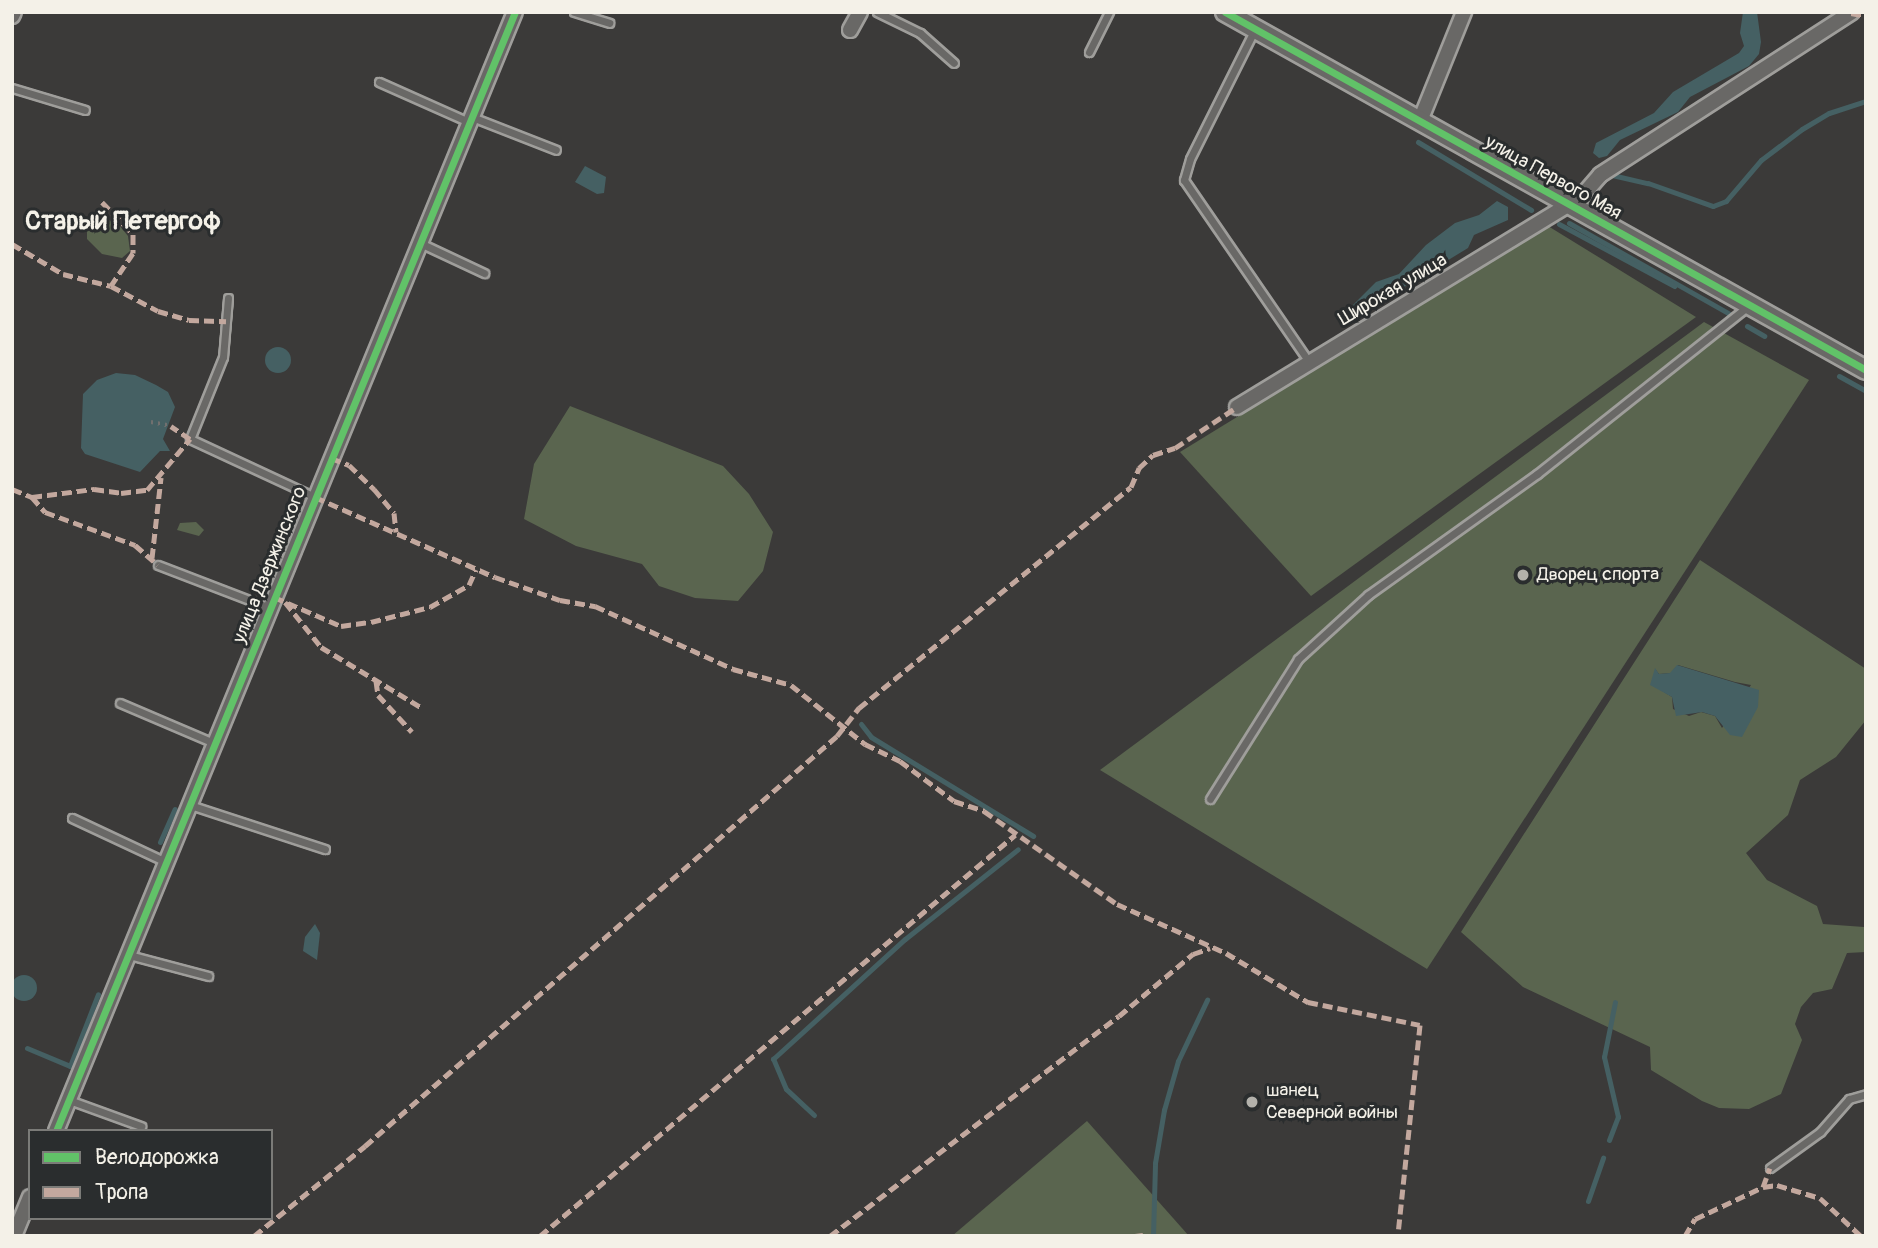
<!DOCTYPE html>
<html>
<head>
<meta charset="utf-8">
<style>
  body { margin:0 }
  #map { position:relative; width:1878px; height:1248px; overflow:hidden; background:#3b3a39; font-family:Pangolin,sans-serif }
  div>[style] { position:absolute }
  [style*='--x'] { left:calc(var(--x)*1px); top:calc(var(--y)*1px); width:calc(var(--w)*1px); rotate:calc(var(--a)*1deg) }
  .green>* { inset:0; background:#5a654f }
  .water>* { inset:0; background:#456063 }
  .round { border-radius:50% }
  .stream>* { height:5px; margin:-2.5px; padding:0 2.5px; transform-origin:2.5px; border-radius:2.5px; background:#456063 }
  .path>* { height:3.5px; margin-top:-1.75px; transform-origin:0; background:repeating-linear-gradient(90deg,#71706f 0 2px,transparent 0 7px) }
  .roads { filter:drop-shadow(2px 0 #9f9e9b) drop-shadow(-2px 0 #9f9e9b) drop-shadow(0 2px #9f9e9b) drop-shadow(0 -2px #9f9e9b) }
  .service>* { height:7px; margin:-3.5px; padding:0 3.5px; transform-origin:3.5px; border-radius:3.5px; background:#696866 }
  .minor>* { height:14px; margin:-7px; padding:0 7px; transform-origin:7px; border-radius:7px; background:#696866 }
  .tertiary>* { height:18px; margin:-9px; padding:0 9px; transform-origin:9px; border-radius:9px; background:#696866 }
  .quiet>* { height:5px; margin-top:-2.5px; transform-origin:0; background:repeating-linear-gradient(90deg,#c3a89e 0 10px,transparent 0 15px) }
  .cycleway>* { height:7px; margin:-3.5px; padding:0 3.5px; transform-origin:3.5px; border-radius:3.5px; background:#61c268 }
  .dots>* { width:19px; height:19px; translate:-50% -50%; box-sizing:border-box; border:4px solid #2a2d2e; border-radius:50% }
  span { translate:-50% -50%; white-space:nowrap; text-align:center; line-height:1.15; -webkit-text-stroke:6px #2a2d2e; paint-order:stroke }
  .street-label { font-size:19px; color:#f4f1e8 }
  .poi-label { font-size:19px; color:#f4f1e8 }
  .left { translate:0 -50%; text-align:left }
  .district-label { font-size:26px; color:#f4f1e8; font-weight:700 }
  .frame { position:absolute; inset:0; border:14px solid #f4f1e8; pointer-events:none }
  .legend { position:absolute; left:28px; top:1129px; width:245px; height:91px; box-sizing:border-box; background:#2a2d2e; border:2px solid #7b7b78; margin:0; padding:9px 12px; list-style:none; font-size:21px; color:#f4f1e8 }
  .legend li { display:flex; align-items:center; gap:14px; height:35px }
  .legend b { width:35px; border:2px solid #7b7b78 }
</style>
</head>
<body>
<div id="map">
  <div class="green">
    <i style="clip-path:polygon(103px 217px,119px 225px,128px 236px,130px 251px,122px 258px,102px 254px,87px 239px,87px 228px)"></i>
    <i style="clip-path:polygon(1548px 226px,1696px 317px,1311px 596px,1180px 452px)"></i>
    <i style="clip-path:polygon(1704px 322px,1809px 380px,1427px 969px,1100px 770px)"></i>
    <i style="clip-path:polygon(570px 406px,723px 466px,749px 494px,773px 532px,763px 571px,738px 601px,695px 598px,659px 586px,642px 564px,576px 546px,524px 519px,534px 464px)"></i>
    <i style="clip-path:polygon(196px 522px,204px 530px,199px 536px,177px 530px,180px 523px)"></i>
    <i style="clip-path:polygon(evenodd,1700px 560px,1866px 669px,1866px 720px,1836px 757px,1800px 780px,1788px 815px,1746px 853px,1767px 880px,1817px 906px,1823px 924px,1864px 927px,1866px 952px,1847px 953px,1832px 989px,1813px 993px,1801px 1007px,1795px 1024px,1802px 1040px,1781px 1094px,1749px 1109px,1719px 1108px,1702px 1101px,1651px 1070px,1650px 1047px,1523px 987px,1461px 932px,1700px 560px,1678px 665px,1735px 682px,1751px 685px,1722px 728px,1715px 716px,1701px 712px,1689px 716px,1673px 709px,1672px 697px,1659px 689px,1655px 669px,1659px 674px,1671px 673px,1678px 665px)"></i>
    <i style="clip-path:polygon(1087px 1121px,1189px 1236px,952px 1236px)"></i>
  </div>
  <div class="water">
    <i style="clip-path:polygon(1743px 12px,1757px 12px,1761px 42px,1759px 54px,1749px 66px,1690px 97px,1678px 112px,1620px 140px,1607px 156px,1599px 158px,1593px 153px,1596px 143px,1654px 113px,1673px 92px,1739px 53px,1744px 46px,1740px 33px)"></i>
    <i style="clip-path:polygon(585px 166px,606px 177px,604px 193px,597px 194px,575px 182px)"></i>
    <i style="clip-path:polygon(1497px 201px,1508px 207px,1508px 220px,1474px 235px,1468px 248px,1363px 312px,1344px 314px,1376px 282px,1399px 274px,1426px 245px,1455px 223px,1479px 215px)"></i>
    <i class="round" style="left:265px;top:347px;width:26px;height:26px"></i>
    <i style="clip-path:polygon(116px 373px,135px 375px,156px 385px,168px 392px,175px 407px,163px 439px,170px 451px,160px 451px,140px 472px,85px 454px,81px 448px,83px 394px,97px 380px)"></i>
    <i style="clip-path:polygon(1677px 665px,1759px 690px,1758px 707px,1742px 737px,1730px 735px,1715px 716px,1702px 712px,1676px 716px,1672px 697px,1650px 685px,1655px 668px,1659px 674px,1670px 673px)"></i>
    <i style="clip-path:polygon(315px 924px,320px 933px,317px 960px,303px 951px,305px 937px)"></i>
    <i class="round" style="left:11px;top:975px;width:26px;height:26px"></i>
  </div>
  <div class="stream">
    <i style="--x:1418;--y:142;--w:132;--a:31"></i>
    <i style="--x:1612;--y:175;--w:37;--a:13"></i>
    <i style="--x:1648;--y:183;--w:69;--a:19.5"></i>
    <i style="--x:1713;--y:206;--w:14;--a:-21"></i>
    <i style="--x:1726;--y:201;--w:54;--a:-49.5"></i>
    <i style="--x:1761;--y:160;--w:51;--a:-37.1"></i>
    <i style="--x:1802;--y:129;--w:31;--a:-31"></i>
    <i style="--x:1829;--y:113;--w:39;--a:-18"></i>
    <i style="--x:1569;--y:223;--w:183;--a:29.5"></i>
    <i style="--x:1559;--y:224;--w:131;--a:28.3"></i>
    <i style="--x:1747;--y:326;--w:20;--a:30"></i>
    <i style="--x:1839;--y:376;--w:31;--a:29"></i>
    <i style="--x:861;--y:724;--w:16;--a:52"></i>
    <i style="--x:871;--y:737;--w:190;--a:31.4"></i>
    <i style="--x:160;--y:842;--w:36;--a:-66"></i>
    <i style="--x:27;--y:1048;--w:47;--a:22.7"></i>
    <i style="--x:70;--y:1066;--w:77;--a:-68.7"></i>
    <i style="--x:814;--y:1115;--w:38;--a:-137"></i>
    <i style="--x:786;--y:1089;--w:33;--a:-113"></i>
    <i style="--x:773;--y:1059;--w:178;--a:-42.3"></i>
    <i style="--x:905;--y:939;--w:144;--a:-38.5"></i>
    <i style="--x:1609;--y:1140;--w:25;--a:-69"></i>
    <i style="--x:1618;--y:1117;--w:62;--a:-103.1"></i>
    <i style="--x:1604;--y:1057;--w:56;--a:-78.7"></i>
    <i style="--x:1588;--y:1201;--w:46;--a:-70.8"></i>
    <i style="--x:1153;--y:1236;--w:73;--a:-88.4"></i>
    <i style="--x:1155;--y:1163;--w:54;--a:-80.4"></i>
    <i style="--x:1164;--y:1110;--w:51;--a:-74.1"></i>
    <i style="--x:1178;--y:1061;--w:68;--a:-64.6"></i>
  </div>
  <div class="path">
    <i style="--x:151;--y:422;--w:20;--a:11"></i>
  </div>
  <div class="roads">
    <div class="service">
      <i style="--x:574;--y:12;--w:37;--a:17"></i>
      <i style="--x:877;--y:12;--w:48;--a:26"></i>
      <i style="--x:920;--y:33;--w:45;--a:41.4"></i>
      <i style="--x:1255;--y:29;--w:145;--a:116.6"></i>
      <i style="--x:1190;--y:159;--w:22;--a:106"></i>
      <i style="--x:1184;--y:180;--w:221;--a:55.5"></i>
      <i style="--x:1089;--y:52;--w:45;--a:-63.4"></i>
      <i style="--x:379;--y:82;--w:98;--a:24"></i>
      <i style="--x:12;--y:88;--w:76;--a:16.8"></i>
      <i style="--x:472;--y:117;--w:90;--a:21.4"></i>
      <i style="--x:420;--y:243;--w:71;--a:25.1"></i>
      <i style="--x:228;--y:298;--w:59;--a:94.8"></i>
      <i style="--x:223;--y:357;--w:88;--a:111.9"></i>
      <i style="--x:190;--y:439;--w:138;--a:24.9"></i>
      <i style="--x:158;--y:565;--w:120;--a:21"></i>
      <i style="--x:120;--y:703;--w:102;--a:23.1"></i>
      <i style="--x:1210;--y:799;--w:165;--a:-57.8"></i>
      <i style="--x:1298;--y:659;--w:95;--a:-42.4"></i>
      <i style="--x:1368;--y:595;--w:208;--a:-35.6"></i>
      <i style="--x:1537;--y:474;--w:270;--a:-38.5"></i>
      <i style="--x:190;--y:805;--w:142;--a:18.1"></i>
      <i style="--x:72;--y:818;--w:104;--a:25.1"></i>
      <i style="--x:129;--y:955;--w:82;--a:14.9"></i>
      <i style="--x:69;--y:1100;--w:77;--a:19.9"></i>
      <i style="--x:1770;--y:1168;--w:62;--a:-35.8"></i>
      <i style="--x:1820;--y:1132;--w:44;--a:-48.7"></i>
      <i style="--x:1849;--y:1099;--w:18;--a:-16"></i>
    </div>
    <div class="minor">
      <i style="--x:12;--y:16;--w:4;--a:-63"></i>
      <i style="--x:850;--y:30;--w:21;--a:-61"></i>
      <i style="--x:1420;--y:121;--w:118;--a:-68"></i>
      <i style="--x:1237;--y:407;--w:404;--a:-31.4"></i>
      <i style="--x:1582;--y:196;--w:28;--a:-49"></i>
      <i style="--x:1600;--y:175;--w:300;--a:-32.9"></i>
      <i style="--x:56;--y:1131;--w:1209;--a:-67.7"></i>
      <i style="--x:14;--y:1236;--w:42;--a:-67.7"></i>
    </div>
    <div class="tertiary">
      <i style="--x:1225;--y:12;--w:734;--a:29.18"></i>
    </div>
  </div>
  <div class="quiet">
    <i style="--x:1851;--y:13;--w:15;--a:11"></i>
    <i style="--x:102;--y:202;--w:45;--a:45.9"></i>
    <i style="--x:133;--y:234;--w:19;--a:90"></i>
    <i style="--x:133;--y:253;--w:40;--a:124"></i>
    <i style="--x:12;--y:244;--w:59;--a:30.5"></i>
    <i style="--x:63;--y:274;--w:49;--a:14"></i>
    <i style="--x:111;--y:286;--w:53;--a:28"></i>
    <i style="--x:158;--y:311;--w:32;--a:16"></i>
    <i style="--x:189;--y:320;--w:37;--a:2"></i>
    <i style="--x:331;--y:458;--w:19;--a:21"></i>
    <i style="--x:349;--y:465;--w:35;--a:44"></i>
    <i style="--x:374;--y:489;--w:31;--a:50"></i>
    <i style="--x:394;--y:513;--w:19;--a:84"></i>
    <i style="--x:12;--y:489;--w:22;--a:22"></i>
    <i style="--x:32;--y:497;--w:63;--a:-7.4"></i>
    <i style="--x:94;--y:489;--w:27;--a:8"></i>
    <i style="--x:121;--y:493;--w:26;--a:-7"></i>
    <i style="--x:147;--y:490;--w:67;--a:-49.9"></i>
    <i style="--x:190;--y:439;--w:23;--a:-146"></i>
    <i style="--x:32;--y:497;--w:20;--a:49"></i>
    <i style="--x:45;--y:512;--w:96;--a:20.1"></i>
    <i style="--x:135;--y:545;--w:30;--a:41"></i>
    <i style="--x:315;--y:497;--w:197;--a:24"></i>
    <i style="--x:495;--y:577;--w:69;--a:19.5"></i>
    <i style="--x:560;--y:600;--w:36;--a:10"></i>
    <i style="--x:595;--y:606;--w:152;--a:24.5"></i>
    <i style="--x:733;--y:669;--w:60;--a:15.4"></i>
    <i style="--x:791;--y:685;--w:95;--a:38.6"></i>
    <i style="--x:865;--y:744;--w:39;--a:26"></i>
    <i style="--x:900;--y:761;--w:67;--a:36.5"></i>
    <i style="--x:954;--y:801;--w:32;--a:18"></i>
    <i style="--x:984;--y:811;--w:162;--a:35"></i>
    <i style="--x:1117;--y:904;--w:120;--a:24.2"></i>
    <i style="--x:1226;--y:953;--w:96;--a:30.9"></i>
    <i style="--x:1308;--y:1002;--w:114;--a:11.6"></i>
    <i style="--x:1420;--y:1025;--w:212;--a:96"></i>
    <i style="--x:152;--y:558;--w:81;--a:-83.6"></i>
    <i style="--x:274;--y:597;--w:73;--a:23.4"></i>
    <i style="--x:341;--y:626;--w:30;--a:-8"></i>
    <i style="--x:371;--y:622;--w:61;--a:-14.3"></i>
    <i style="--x:430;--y:607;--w:45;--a:-29.4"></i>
    <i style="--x:469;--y:585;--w:17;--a:-66"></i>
    <i style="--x:285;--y:602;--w:58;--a:51.3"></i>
    <i style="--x:321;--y:647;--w:118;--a:31.1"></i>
    <i style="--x:376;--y:681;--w:14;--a:82"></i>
    <i style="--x:378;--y:695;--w:50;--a:47.4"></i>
    <i style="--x:1763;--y:1187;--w:14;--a:-8"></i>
    <i style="--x:1777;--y:1185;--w:45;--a:16.8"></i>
    <i style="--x:1820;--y:1198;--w:56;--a:42.8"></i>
    <i style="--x:254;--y:1236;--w:143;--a:-39"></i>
    <i style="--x:365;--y:1146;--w:625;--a:-40.98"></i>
    <i style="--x:837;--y:736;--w:36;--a:-52"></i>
    <i style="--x:859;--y:708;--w:350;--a:-39.1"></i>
    <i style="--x:1131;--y:487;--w:21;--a:-67"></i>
    <i style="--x:1139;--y:468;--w:19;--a:-43"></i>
    <i style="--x:1153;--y:455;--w:23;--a:-18"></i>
    <i style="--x:1175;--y:448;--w:74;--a:-33.5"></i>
    <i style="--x:540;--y:1236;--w:622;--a:-40.17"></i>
    <i style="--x:830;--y:1236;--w:363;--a:-37.3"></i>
    <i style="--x:1119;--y:1016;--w:97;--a:-40"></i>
    <i style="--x:1193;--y:954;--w:18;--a:-19"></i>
    <i style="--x:1135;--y:1236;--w:8;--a:-7"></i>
    <i style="--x:1685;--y:1236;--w:20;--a:-60"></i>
    <i style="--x:1695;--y:1219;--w:75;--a:-25.2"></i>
    <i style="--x:1763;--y:1187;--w:20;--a:-70"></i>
  </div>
  <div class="cycleway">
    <i style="--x:1225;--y:12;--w:734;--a:29.18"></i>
    <i style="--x:56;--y:1131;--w:1209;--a:-67.7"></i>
  </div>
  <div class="dots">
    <i style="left:1523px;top:575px;background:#b3b1ab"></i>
    <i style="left:1252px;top:1102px;background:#b3b1ab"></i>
  </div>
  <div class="street-label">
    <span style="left:1553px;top:178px;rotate:29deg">улица Первого Мая</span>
    <span style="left:1393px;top:290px;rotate:-31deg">Широкая улица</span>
    <span style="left:270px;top:565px;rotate:-68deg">улица Дзержинского</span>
  </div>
  <div class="poi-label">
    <span class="left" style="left:1537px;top:575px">Дворец спорта</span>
    <span class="left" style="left:1266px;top:1102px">шанец<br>Северной войны</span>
  </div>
  <div class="district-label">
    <span style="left:123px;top:222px">Старый Петергоф</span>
  </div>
  <div class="frame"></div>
  <ul class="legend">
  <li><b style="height:9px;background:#61c268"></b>Велодорожка</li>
  <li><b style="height:9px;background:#c3a89e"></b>Тропа</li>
  </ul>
</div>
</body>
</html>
